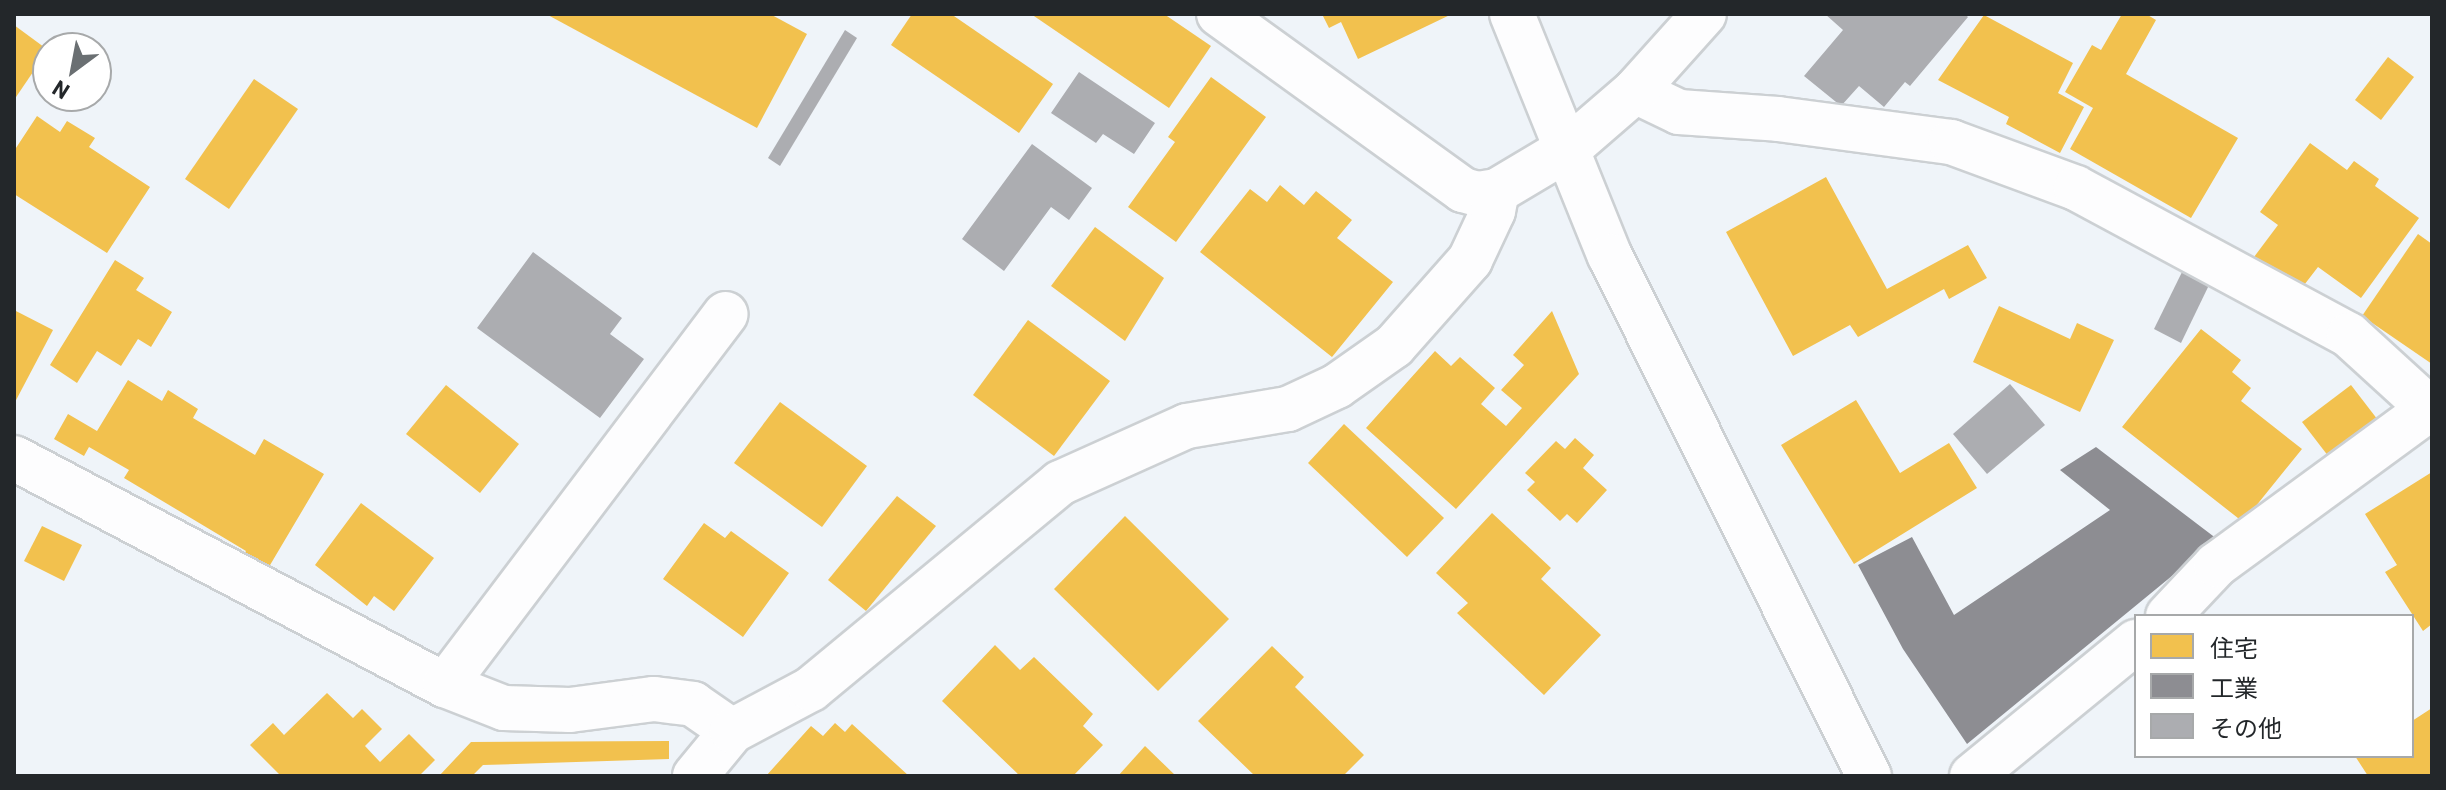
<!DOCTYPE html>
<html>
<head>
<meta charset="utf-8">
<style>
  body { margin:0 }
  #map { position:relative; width:2446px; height:790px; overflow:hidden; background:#eff4f9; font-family:Barlow,"Noto Sans JP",sans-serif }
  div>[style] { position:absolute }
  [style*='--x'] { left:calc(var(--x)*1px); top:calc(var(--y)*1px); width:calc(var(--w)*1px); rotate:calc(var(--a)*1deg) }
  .homes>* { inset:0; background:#f2c14e }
  .industry>* { inset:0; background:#8d8d92 }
  .building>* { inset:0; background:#acadb1 }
  .roads { filter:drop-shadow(2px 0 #ccd0d3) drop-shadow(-2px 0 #ccd0d3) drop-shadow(0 2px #ccd0d3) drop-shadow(0 -2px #ccd0d3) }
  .minor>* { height:44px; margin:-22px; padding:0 22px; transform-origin:22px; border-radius:22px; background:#fdfdfe }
  .tertiary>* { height:44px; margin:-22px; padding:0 22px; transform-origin:22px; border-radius:22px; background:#fdfdfe }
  span { translate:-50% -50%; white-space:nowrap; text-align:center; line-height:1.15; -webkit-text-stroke:8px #fff; paint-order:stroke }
  .frame { position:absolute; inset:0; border:16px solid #23272a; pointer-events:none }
  .legend { position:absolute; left:2134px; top:614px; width:280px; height:144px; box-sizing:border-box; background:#fff; border:2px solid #a7a9aa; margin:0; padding:10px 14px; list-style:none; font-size:24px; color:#23272a }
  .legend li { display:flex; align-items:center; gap:16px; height:40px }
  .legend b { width:40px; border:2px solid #a7a9aa }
  .north { position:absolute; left:32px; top:32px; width:80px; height:80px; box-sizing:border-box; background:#fff; border:2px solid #a7a9aa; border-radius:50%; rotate:212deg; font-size:22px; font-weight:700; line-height:32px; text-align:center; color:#23272a }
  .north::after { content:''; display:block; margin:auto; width:28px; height:36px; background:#6a6f72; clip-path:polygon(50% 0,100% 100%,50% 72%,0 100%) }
</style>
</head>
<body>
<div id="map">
  <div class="homes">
    <i style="clip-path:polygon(546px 14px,770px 14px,807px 34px,757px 128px)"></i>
    <i style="clip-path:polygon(912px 14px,951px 14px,1053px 84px,1019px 133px,891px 45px)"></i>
    <i style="clip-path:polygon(1031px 14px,1164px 14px,1211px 46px,1169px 108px)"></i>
    <i style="clip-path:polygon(1322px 14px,1452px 14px,1358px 59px,1341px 22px,1329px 28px)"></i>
    <i style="clip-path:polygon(2122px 14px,2146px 14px,2156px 20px,2126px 74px,2238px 138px,2191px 218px,2070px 149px,2093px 108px,2065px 92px,2092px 45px,2101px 50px)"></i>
    <i style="clip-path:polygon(1984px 15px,2073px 63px,2058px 93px,2084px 107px,2060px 153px,2006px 124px,2009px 117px,1938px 80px)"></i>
    <i style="clip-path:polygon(14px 25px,48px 50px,14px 100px)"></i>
    <i style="clip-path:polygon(2388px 57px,2414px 77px,2381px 120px,2355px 100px)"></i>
    <i style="clip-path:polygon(1211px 77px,1266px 117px,1176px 242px,1128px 207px,1175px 142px,1168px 137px)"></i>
    <i style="clip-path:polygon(254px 79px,298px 109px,229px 209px,185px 179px)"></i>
    <i style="clip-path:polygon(37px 116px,60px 132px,67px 121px,95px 138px,89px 147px,150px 187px,107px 253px,14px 194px,14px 151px)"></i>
    <i style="clip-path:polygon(2310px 143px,2347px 170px,2354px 161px,2379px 179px,2375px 186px,2419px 218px,2361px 298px,2318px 267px,2301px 289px,2251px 261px,2278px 225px,2260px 212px)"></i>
    <i style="clip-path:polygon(1826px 177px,1887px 289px,1968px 245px,1987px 278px,1949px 299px,1944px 289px,1858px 337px,1850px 325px,1793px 356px,1726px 232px)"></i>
    <i style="clip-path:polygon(1280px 185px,1304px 205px,1316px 191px,1352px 220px,1337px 238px,1393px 282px,1332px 357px,1200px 252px,1250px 189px,1267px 202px)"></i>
    <i style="clip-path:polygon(1095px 227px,1164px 278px,1125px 341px,1051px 286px)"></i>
    <i style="clip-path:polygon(2418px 234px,2432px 244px,2432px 364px,2362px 316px)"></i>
    <i style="clip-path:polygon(115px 260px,144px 278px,136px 290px,172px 312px,151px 347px,138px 339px,121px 366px,97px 351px,77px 383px,50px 365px)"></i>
    <i style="clip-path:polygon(1999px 306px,2070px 339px,2077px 323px,2114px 340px,2080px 412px,1973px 362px)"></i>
    <i style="clip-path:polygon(14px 310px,53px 330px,14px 404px)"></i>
    <i style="clip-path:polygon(1552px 311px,1579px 374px,1456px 509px,1366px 428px,1435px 351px,1451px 366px,1460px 357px,1495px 388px,1481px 404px,1506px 426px,1522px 408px,1501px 390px,1524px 365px,1513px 355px)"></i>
    <i style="clip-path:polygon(1028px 320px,1110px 381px,1054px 456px,973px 395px)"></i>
    <i style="clip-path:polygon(2201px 329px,2241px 360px,2232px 372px,2251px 388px,2241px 401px,2302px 449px,2243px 522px,2122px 427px)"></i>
    <i style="clip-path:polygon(128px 380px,162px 401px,168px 390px,198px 409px,193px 418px,255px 455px,264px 439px,324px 474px,260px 582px,236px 568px,246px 551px,124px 478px,129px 470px,89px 447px,84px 456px,54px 439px,68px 414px,97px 431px)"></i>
    <i style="clip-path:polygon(446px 385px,519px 444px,480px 493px,406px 434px)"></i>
    <i style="clip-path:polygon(2351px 385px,2381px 424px,2332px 461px,2302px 422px)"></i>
    <i style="clip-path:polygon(1856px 400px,1900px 473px,1949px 443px,1977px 488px,1854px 564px,1781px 445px)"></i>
    <i style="clip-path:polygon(780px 402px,867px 466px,822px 527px,734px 463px)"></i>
    <i style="clip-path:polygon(1344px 424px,1444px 518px,1407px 557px,1308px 463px)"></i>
    <i style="clip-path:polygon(1575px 438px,1594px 455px,1583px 468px,1607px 490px,1577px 523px,1567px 514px,1560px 521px,1527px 490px,1535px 482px,1525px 473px,1556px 441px,1565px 449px)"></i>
    <i style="clip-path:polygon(2432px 472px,2432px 624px,2423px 631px,2385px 572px,2397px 565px,2365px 514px)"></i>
    <i style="clip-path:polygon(897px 496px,936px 526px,866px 611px,828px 580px)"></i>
    <i style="clip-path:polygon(361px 503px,434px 558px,394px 611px,374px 596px,367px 606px,315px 565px)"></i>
    <i style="clip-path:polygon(1492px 513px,1551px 568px,1541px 579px,1601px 635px,1544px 695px,1457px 613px,1468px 603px,1436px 573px)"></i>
    <i style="clip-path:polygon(1125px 516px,1229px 619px,1158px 691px,1054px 589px)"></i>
    <i style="clip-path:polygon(704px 523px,725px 538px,731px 531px,789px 573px,743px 637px,663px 579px)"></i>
    <i style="clip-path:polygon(42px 526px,82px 545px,64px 581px,24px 561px)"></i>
    <i style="clip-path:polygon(995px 645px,1020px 670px,1034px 657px,1093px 714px,1083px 726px,1103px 745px,1073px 776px,1020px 776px,942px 701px)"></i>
    <i style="clip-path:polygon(1272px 646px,1304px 677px,1295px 687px,1364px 755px,1343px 776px,1255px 776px,1198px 721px)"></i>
    <i style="clip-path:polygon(327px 693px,353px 718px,362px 709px,382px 729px,365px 746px,380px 762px,409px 734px,435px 760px,419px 776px,281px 776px,250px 745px,273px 723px,284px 735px)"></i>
    <i style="clip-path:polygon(2432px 708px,2432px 776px,2368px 776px,2355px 756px,2412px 756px,2412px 721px)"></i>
    <i style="clip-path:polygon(835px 723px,845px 732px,852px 724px,909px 776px,766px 776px,811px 726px,823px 736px)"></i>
    <i style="clip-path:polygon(669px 741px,669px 759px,483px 765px,472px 776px,439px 776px,471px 742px)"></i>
    <i style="clip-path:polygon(1145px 746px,1176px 776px,1118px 776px)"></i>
  </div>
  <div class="industry">
    <i style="clip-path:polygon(2096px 447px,2217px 539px,1967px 744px,1903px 649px,1858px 565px,1912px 537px,1954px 615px,2110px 510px,2060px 470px)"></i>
  </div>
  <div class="building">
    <i style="clip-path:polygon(1825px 14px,1965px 14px,1968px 17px,1910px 86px,1905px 82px,1884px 107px,1859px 86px,1841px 106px,1804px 76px,1843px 30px)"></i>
    <i style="clip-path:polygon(845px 30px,857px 38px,780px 166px,768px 158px)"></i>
    <i style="clip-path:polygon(1079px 72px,1155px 123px,1134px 154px,1103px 134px,1096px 143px,1051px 113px)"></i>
    <i style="clip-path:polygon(1032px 144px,1092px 188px,1069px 220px,1051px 207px,1004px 271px,962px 239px)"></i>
    <i style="clip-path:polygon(533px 252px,622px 318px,610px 334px,644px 359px,600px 418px,477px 328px)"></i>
    <i style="clip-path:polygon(2183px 270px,2210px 283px,2181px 343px,2154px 329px)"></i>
    <i style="clip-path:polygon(2010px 384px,2045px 425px,1987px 474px,1953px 434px)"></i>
  </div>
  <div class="roads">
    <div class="minor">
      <i style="--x:1219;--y:14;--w:301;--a:35.8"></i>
      <i style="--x:1463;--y:190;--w:16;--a:15"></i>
      <i style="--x:1478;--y:194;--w:19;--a:-9"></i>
      <i style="--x:1497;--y:191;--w:84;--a:-30.8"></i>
      <i style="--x:1635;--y:91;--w:49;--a:25.5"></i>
      <i style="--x:1679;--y:112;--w:99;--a:4"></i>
      <i style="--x:1778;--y:119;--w:175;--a:7.6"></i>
      <i style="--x:1951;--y:142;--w:133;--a:20.2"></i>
      <i style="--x:2076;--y:188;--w:310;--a:28.3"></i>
      <i style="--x:2349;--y:335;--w:108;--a:42.4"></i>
      <i style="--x:14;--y:458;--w:487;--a:27.8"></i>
      <i style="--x:445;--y:685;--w:63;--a:21.3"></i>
      <i style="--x:504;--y:708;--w:66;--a:1.7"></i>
      <i style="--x:570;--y:710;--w:85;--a:-7.5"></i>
      <i style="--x:654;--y:699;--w:39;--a:7"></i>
      <i style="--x:693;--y:704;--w:47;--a:34.7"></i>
      <i style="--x:2168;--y:616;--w:70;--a:-46.7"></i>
      <i style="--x:2216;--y:565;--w:268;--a:-36.2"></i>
      <i style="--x:445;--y:685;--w:465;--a:-52.9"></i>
      <i style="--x:695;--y:776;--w:58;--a:-50.6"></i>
      <i style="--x:732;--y:731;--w:89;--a:-28"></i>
      <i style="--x:811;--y:689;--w:323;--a:-39.6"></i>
      <i style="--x:1060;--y:483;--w:139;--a:-24.2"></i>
      <i style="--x:1187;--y:426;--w:102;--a:-9.6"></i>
      <i style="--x:1288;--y:409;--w:54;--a:-25.1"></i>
      <i style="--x:1337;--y:386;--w:70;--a:-35.1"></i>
      <i style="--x:1394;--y:346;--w:115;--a:-48.5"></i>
      <i style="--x:1470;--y:260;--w:54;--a:-64.9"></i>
      <i style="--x:1493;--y:211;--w:20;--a:-79"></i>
      <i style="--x:1972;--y:776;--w:212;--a:-39.3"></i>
    </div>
    <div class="tertiary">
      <i style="--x:1512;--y:14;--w:261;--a:68"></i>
      <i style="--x:1610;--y:256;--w:581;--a:63.52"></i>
      <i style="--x:1569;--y:148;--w:87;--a:-40.8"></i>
      <i style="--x:1635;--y:91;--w:103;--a:-48.1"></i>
    </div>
  </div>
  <div class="frame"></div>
  <ul class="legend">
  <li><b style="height:22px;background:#f2c14e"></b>住宅</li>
  <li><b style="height:22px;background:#8d8d92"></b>工業</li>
  <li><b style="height:22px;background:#acadb1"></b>その他</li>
  </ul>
  <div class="north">N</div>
</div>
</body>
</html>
